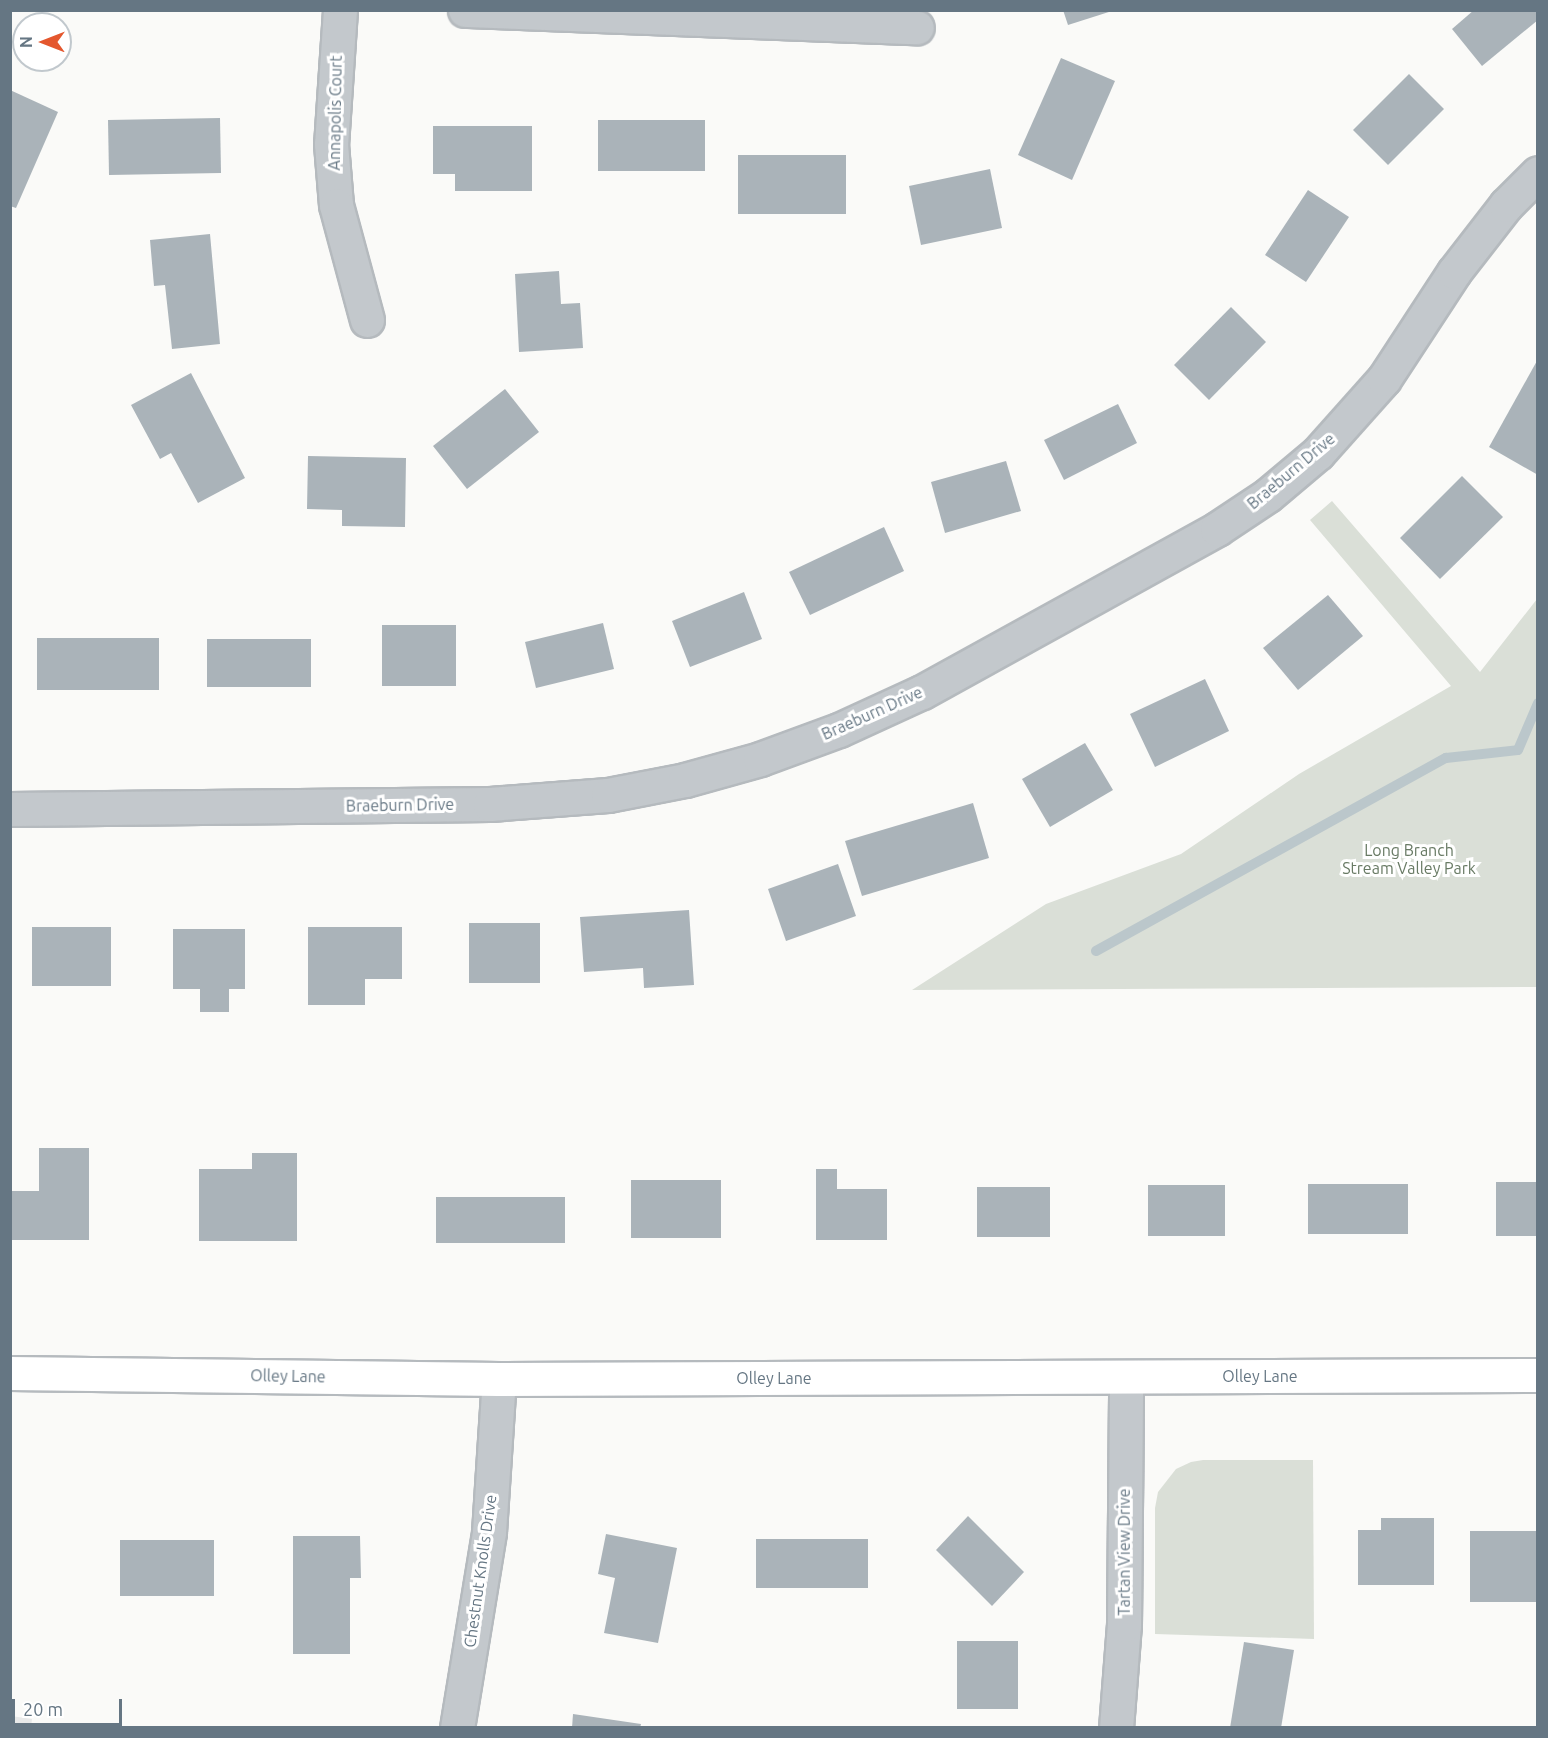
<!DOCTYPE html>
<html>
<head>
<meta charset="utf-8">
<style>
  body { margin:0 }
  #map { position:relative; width:1548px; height:1738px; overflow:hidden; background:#fafaf8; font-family:Ubuntu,sans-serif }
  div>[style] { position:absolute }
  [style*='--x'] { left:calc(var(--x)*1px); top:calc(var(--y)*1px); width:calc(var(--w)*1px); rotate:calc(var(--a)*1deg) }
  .built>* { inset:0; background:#e8e9e9 }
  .green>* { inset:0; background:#dadfd7 }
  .stream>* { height:10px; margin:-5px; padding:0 5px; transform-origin:5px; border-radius:5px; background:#bbc7cb }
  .building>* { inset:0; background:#aab3b9 }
  .roads { filter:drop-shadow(2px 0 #b5babe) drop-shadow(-2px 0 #b5babe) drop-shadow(0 2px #b5babe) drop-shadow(0 -2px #b5babe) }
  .minor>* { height:33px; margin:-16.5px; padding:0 16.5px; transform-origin:16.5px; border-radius:16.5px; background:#c3c8cc }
  .major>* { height:33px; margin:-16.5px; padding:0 16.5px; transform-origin:16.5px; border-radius:16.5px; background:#fff }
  span { translate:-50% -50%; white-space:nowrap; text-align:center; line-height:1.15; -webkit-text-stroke:6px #fff; paint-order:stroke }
  .street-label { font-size:16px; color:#657683 }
  .park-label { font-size:16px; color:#687a64 }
  .frame { position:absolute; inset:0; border:12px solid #657683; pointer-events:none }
  .north { position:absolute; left:12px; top:12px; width:60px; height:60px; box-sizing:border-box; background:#fff; border:2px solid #c1c8cd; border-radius:50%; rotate:270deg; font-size:16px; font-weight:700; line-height:24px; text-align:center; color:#657683 }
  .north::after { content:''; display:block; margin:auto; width:21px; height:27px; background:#e4572e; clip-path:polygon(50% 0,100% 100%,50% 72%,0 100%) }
  .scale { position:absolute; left:12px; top:1699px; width:110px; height:27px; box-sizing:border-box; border:3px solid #657683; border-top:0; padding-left:8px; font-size:18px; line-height:21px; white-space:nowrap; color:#657683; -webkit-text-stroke:4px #fff; paint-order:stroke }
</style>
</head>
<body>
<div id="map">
  <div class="built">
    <i style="clip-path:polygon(11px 1716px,32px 1719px,31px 1727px,11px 1727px)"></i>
  </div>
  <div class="green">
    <i style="clip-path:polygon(1332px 501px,1480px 672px,1537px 599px,1537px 987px,912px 990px,1046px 904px,1181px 854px,1299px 774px,1451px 686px,1310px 520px)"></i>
    <i style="clip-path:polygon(1203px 1460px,1313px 1460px,1314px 1639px,1155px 1634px,1155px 1508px,1158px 1492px,1176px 1469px,1191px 1462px)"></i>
  </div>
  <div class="stream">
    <i style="--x:1096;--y:951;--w:400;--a:-28.9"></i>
    <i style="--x:1446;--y:758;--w:72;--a:-6.3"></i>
    <i style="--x:1518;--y:750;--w:51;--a:-66.9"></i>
  </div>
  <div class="building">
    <i style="clip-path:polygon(1063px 10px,1112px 10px,1112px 11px,1068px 25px)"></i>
    <i style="clip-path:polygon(1474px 10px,1538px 10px,1538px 20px,1482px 66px,1452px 29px)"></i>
    <i style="clip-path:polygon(1061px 58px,1115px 81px,1072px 180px,1018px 155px)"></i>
    <i style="clip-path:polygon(1409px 74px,1444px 109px,1388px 165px,1353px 130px)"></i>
    <i style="clip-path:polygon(10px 90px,58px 112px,16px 208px,10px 206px)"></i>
    <i style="clip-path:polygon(220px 118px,221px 173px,109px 175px,108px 120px)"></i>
    <i style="clip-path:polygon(598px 120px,705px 120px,705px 171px,598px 171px)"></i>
    <i style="clip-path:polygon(433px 126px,532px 126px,532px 191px,455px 191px,455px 174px,433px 174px)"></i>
    <i style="clip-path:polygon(738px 155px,846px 155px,846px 214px,738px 214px)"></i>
    <i style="clip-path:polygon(990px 169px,1002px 228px,921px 245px,909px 186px)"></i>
    <i style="clip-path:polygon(1308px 190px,1349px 217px,1306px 282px,1265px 255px)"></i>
    <i style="clip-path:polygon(210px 234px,220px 344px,172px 349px,165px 285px,154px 286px,150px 240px)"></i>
    <i style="clip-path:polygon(559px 271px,561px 304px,580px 303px,583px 348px,519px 352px,515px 274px)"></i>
    <i style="clip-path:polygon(1231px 307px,1266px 342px,1209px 400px,1174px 365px)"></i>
    <i style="clip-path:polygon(1538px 359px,1538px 475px,1489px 447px)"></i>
    <i style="clip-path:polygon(191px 373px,245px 478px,198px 503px,171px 453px,160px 459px,131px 405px)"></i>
    <i style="clip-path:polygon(505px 389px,539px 432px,467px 489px,433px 446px)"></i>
    <i style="clip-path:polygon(1118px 404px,1137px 443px,1064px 480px,1044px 440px)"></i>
    <i style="clip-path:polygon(308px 456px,406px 458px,405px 527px,342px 526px,342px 510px,307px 509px)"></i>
    <i style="clip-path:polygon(1006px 461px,1021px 511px,945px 533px,931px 482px)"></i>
    <i style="clip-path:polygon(1462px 476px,1503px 517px,1440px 579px,1400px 538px)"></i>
    <i style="clip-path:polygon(884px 527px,904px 571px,810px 615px,789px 572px)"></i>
    <i style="clip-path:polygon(744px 592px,762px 639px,690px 667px,672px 621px)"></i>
    <i style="clip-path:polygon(1328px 595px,1363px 636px,1298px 690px,1263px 648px)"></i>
    <i style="clip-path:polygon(603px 623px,614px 669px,536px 688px,525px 642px)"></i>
    <i style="clip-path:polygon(382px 625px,456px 625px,456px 686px,382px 686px)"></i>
    <i style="clip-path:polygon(37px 638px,159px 638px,159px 690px,37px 690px)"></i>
    <i style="clip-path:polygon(207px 639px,311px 639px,311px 687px,207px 687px)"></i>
    <i style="clip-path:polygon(1205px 679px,1229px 731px,1155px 767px,1130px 714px)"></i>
    <i style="clip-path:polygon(1085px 743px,1113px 790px,1050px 827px,1022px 779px)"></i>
    <i style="clip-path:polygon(973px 803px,989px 858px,862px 896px,845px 841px)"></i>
    <i style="clip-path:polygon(838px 864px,856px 916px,786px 941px,768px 889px)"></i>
    <i style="clip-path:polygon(689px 910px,694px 985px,644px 988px,643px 968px,584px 972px,580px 917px)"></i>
    <i style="clip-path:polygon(469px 923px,540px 923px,540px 983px,469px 983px)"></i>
    <i style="clip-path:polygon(32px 927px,111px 927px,111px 986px,32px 986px)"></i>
    <i style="clip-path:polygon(308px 927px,402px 927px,402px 979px,365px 979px,365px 1005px,308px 1005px)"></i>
    <i style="clip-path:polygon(173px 929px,245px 929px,245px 989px,229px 989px,229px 1012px,200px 1012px,200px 989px,173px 989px)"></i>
    <i style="clip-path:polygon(39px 1148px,89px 1148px,89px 1240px,10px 1240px,10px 1191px,39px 1191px)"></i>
    <i style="clip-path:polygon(252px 1153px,297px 1153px,297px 1241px,199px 1241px,199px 1169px,252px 1169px)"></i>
    <i style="clip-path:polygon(816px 1169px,837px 1169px,837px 1189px,887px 1189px,887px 1240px,816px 1240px)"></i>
    <i style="clip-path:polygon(631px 1180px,721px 1180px,721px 1238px,631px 1238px)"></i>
    <i style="clip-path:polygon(1496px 1182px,1538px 1182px,1538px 1236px,1496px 1236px)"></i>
    <i style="clip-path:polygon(1308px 1184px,1408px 1184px,1408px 1234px,1308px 1234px)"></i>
    <i style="clip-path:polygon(1148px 1185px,1225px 1185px,1225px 1236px,1148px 1236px)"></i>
    <i style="clip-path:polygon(977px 1187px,1050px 1187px,1050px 1237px,977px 1237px)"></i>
    <i style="clip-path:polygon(436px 1197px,565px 1197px,565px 1243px,436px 1243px)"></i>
    <i style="clip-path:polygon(968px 1516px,1024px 1572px,992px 1606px,936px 1550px)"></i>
    <i style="clip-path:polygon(1381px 1518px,1434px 1518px,1434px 1585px,1358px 1585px,1358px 1530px,1381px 1530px)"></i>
    <i style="clip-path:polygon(1470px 1531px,1538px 1531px,1538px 1602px,1470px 1602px)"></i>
    <i style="clip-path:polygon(606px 1534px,677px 1548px,658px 1643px,604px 1633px,615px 1578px,598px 1574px)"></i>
    <i style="clip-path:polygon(293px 1536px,360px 1536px,361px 1578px,350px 1578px,350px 1654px,293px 1654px)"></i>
    <i style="clip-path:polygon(756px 1539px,868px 1539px,868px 1588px,756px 1588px)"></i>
    <i style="clip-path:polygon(120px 1540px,214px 1540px,214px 1596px,120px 1596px)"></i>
    <i style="clip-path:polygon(957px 1641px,1018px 1641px,1018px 1709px,957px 1709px)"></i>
    <i style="clip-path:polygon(1244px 1642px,1294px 1650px,1281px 1728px,1230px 1728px)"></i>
    <i style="clip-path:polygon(573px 1714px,641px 1724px,640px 1728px,572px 1728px)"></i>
  </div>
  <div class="roads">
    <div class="minor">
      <i style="--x:340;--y:10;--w:134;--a:93.8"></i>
      <i style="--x:331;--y:144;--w:61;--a:85.3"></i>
      <i style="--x:336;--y:205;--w:119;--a:74.9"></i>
      <i style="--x:465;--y:10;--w:452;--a:2.2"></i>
      <i style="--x:10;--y:809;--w:480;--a:-0.6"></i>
      <i style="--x:490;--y:804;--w:118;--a:-4.4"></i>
      <i style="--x:608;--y:795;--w:78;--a:-11"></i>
      <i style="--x:685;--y:780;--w:78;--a:-15.6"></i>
      <i style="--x:760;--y:759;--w:84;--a:-20.2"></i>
      <i style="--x:839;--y:730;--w:91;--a:-24.6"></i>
      <i style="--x:922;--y:692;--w:337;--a:-28.9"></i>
      <i style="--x:1217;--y:529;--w:61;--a:-33.7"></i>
      <i style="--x:1268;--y:495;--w:65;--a:-40"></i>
      <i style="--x:1318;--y:453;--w:99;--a:-48.3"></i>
      <i style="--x:1384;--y:379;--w:128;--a:-56.8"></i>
      <i style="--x:1454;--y:272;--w:85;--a:-52.2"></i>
      <i style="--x:1506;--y:205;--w:45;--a:-45"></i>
      <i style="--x:457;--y:1728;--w:199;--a:-80.7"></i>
      <i style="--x:489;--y:1532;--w:153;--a:-86.3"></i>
      <i style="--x:1116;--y:1728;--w:103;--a:-85.6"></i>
      <i style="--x:1124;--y:1625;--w:248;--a:-89.5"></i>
    </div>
    <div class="major">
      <i style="--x:10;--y:1373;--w:489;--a:0.7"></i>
      <i style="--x:499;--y:1379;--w:1039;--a:-0.22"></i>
    </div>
  </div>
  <div class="street-label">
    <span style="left:335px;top:113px;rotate:-89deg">Annapolis Court</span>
    <span style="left:1291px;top:471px;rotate:-40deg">Braeburn Drive</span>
    <span style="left:872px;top:713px;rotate:-24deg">Braeburn Drive</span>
    <span style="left:400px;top:805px;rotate:-1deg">Braeburn Drive</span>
    <span style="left:288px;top:1376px;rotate:1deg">Olley Lane</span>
    <span style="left:1260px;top:1376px">Olley Lane</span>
    <span style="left:774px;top:1378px">Olley Lane</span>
    <span style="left:1124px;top:1552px;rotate:-90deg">Tartan View Drive</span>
    <span style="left:480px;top:1571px;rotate:-82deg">Chestnut Knolls Drive</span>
  </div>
  <div class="park-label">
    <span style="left:1409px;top:859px">Long Branch<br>Stream Valley Park</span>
  </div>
  <div class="frame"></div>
  <div class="north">N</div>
  <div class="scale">20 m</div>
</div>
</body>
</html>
